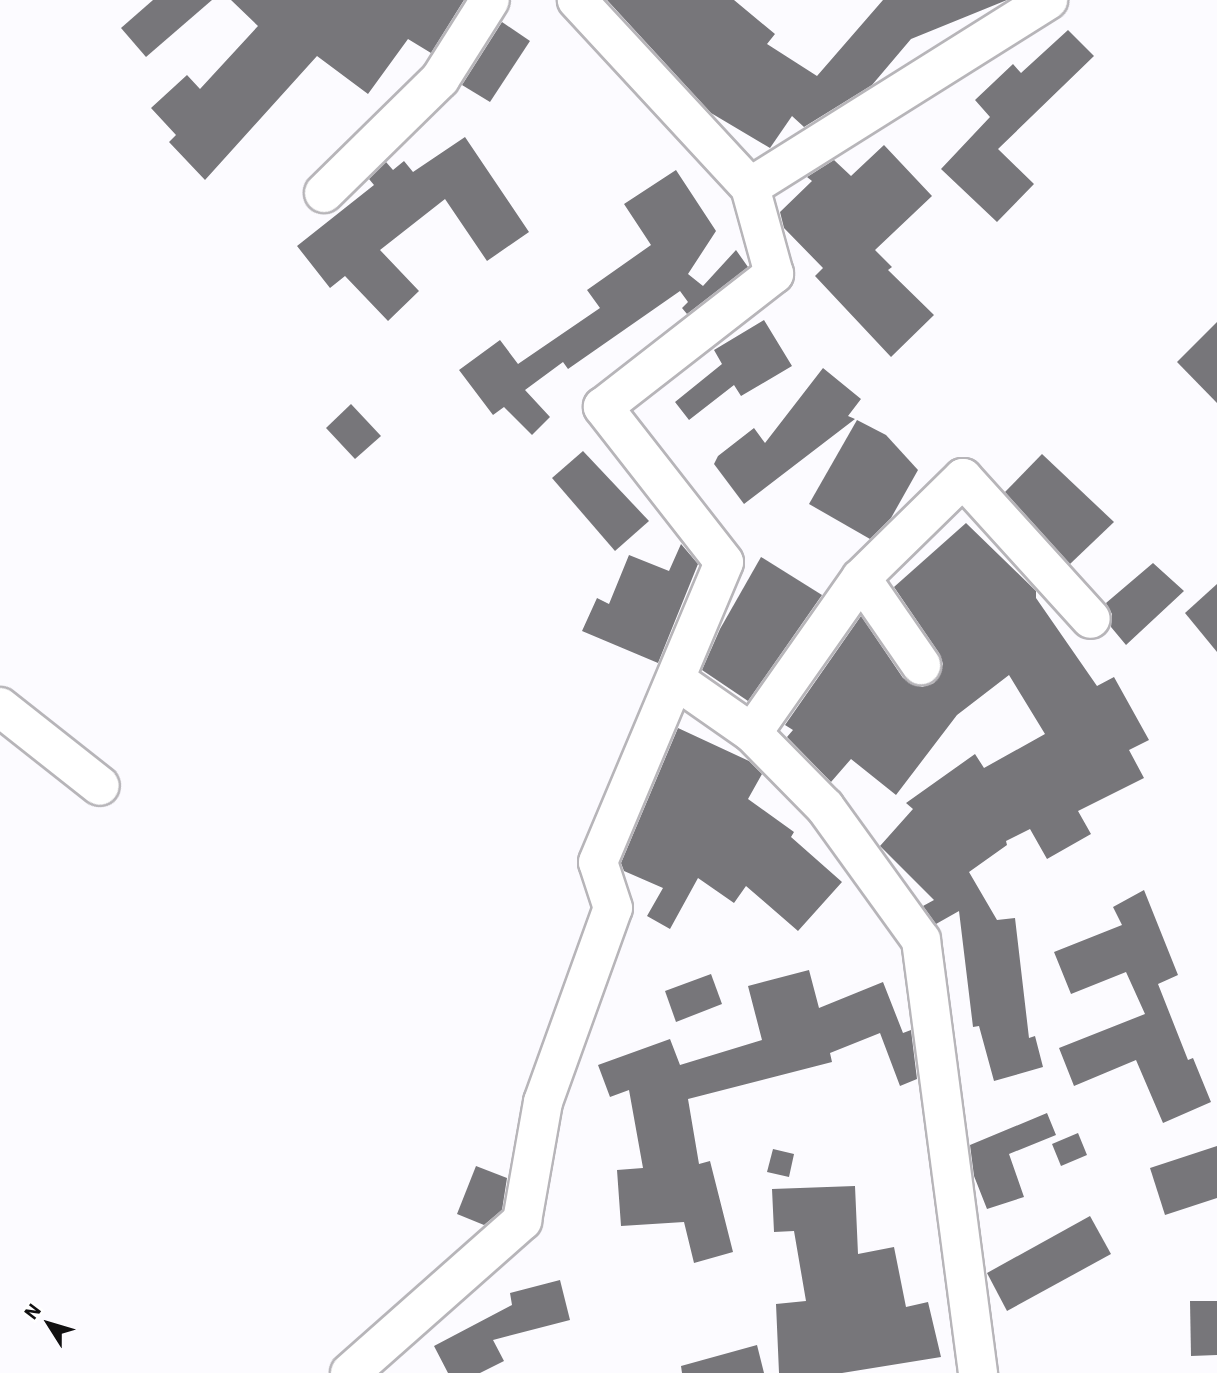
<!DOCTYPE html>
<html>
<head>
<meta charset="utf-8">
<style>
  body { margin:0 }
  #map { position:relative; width:1217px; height:1373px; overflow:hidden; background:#fcfbff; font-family:"IBM Plex Sans",sans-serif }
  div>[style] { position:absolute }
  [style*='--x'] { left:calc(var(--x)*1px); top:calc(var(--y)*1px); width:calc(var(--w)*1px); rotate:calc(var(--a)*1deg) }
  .building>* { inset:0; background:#77767a }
  .roads { filter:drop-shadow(2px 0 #b7b5b9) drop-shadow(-2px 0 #b7b5b9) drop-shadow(0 2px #b7b5b9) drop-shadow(0 -2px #b7b5b9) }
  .minor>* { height:38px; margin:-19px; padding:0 19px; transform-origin:19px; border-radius:19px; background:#fff }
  span { translate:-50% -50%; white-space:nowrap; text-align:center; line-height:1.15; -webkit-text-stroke:5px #fff; paint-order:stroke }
  .north { position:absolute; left:14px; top:1289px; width:70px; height:70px; -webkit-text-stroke:5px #fff; paint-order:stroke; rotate:307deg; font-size:19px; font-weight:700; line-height:28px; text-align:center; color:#111011 }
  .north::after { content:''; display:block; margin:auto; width:24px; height:32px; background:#111011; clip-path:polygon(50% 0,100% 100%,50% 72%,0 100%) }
</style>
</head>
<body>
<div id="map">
  <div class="building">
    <i style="clip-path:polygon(153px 0,212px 0,146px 57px,121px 28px)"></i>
    <i style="clip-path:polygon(231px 0,464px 0,431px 53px,408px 39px,368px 94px,317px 56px,205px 180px,169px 142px,176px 135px,151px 108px,187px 75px,200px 89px,258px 26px)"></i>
    <i style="clip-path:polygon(607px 0,734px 0,775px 34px,767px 44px,817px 76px,883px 0,1007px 0,911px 39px,872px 85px,804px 127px,792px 116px,770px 148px,711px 113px)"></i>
    <i style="clip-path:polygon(502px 22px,530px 41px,490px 102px,462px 85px)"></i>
    <i style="clip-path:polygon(1068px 30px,1094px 56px,998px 149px,1034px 184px,997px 222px,941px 169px,990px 117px,975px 100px,1013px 64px,1021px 73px)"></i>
    <i style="clip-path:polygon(465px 137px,529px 232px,487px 261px,445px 199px,380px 250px,419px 291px,388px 321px,345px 276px,330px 288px,297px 246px,374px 185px,369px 179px,386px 162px,393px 170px,404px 161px,413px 172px)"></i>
    <i style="clip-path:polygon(884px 145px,932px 196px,875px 250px,892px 267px,888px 270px,934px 315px,891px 357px,815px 276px,823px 268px,784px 228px,780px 212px,812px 181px,807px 177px,834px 160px,851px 176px)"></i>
    <i style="clip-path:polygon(676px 170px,716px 231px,688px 274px,703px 286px,736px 250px,748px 267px,687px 314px,682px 308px,688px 302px,680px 291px,568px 369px,563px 362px,525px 390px,550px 417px,532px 435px,504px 407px,493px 415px,459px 370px,500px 340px,518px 364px,600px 308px,587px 290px,651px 245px,624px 204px)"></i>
    <i style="clip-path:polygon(764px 320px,792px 366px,741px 396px,734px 385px,689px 420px,675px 402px,722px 364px,714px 350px)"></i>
    <i style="clip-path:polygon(1217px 322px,1217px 403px,1177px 362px)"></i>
    <i style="clip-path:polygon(823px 368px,861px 399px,848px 416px,855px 419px,744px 504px,714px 464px,718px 456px,754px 428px,765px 443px)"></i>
    <i style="clip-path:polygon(351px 404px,381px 436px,355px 459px,326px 428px)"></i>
    <i style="clip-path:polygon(857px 420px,886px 435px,918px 470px,891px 518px,870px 539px,809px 504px)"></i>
    <i style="clip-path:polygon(583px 451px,649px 521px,615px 551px,552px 478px)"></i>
    <i style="clip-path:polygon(1042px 454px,1114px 522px,1070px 564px,1005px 492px)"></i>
    <i style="clip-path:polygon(966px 523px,1036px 591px,1036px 598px,1097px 686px,1114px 677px,1149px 740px,1129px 750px,1144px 778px,1078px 811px,1091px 834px,1047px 859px,1030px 829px,1006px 841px,1007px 845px,969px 872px,997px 920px,1015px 918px,1029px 1038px,1035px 1036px,1043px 1067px,994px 1081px,979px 1026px,973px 1027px,959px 911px,936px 924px,923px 906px,934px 900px,880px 846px,913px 809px,906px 803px,975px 754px,984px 768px,1045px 734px,1009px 675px,957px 715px,896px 795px,851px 759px,831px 782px,787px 737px,793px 730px,785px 725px,861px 616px,903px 678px,922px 687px,934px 683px,943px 664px,939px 653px,894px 587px)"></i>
    <i style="clip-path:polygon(681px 544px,698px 564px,658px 663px,582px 631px,597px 598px,609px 604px,629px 555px,669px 571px)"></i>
    <i style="clip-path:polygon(761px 557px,822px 595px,748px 701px,702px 670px,720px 629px)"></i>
    <i style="clip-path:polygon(1153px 563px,1184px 591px,1126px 645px,1111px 627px,1112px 614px,1106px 603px)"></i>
    <i style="clip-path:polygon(1217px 584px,1217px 652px,1185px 613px)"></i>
    <i style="clip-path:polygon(678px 728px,749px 761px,762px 774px,748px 799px,794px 832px,791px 837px,842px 882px,798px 931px,746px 886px,734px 903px,698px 878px,670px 929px,647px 916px,663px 888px,624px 871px,621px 863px)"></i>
    <i style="clip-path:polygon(1144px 890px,1178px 975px,1158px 984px,1188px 1060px,1193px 1058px,1211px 1102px,1163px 1123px,1136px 1060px,1074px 1086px,1059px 1048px,1145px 1014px,1126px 972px,1071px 994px,1054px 952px,1122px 925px,1113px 907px)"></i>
    <i style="clip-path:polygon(809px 970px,819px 1008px,883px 982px,903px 1033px,911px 1030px,917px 1079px,900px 1086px,880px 1033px,830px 1053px,832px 1062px,688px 1099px,699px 1164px,710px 1161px,733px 1252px,694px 1263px,684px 1222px,621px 1226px,617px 1170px,643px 1168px,629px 1090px,610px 1097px,598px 1065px,670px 1039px,680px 1065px,762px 1040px,748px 986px)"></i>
    <i style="clip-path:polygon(711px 974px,722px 1004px,676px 1022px,665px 991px)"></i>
    <i style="clip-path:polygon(1047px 1113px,1056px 1135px,1009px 1154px,1024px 1197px,987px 1209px,974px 1176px,970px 1145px)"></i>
    <i style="clip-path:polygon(1078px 1133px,1087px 1155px,1061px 1166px,1052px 1144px)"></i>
    <i style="clip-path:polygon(1217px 1146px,1217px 1198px,1165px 1215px,1150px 1168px)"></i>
    <i style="clip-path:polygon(773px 1149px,794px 1154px,789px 1177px,767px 1172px)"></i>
    <i style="clip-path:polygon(476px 1166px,507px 1178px,502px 1210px,484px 1225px,457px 1214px)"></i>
    <i style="clip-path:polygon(855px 1186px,858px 1254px,894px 1247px,906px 1307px,928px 1302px,941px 1357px,842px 1373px,779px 1373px,776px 1304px,806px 1301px,794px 1231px,774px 1232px,772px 1189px)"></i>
    <i style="clip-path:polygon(1090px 1216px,1111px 1254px,1007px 1311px,987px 1273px)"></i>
    <i style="clip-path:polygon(560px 1280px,570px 1320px,493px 1340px,504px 1361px,480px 1373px,448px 1373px,434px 1346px,512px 1305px,510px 1293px)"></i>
    <i style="clip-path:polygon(1190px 1301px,1217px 1301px,1217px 1355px,1191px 1356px)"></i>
    <i style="clip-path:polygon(757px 1345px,764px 1373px,682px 1373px,681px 1366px)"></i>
  </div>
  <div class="roads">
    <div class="minor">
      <i style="--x:750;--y:187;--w:352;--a:-32.1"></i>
      <i style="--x:324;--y:193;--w:163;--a:-44.5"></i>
      <i style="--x:440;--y:79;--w:93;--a:-57.7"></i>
      <i style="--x:861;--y:578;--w:106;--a:55.4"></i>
      <i style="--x:676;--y:680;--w:93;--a:34.9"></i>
      <i style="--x:752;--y:733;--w:104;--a:45.4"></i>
      <i style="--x:825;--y:807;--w:164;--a:54.2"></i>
      <i style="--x:921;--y:940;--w:437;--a:82.5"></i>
      <i style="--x:0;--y:707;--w:127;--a:38.3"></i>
      <i style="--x:752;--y:733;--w:189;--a:-54.9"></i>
      <i style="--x:861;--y:578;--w:143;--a:-44.4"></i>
      <i style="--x:963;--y:478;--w:190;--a:47.8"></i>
      <i style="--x:350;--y:1373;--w:230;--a:-41.5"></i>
      <i style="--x:522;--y:1221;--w:121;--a:-80"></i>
      <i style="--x:543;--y:1102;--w:206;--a:-70.2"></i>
      <i style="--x:613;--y:908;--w:48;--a:-108.1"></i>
      <i style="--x:598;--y:862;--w:325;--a:-67.2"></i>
      <i style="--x:724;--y:562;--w:197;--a:-128"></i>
      <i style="--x:603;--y:407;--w:217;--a:-37.9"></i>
      <i style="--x:774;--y:274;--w:90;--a:-105.4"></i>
      <i style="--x:750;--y:187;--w:255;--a:-132.8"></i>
    </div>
  </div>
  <div class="north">N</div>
</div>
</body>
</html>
